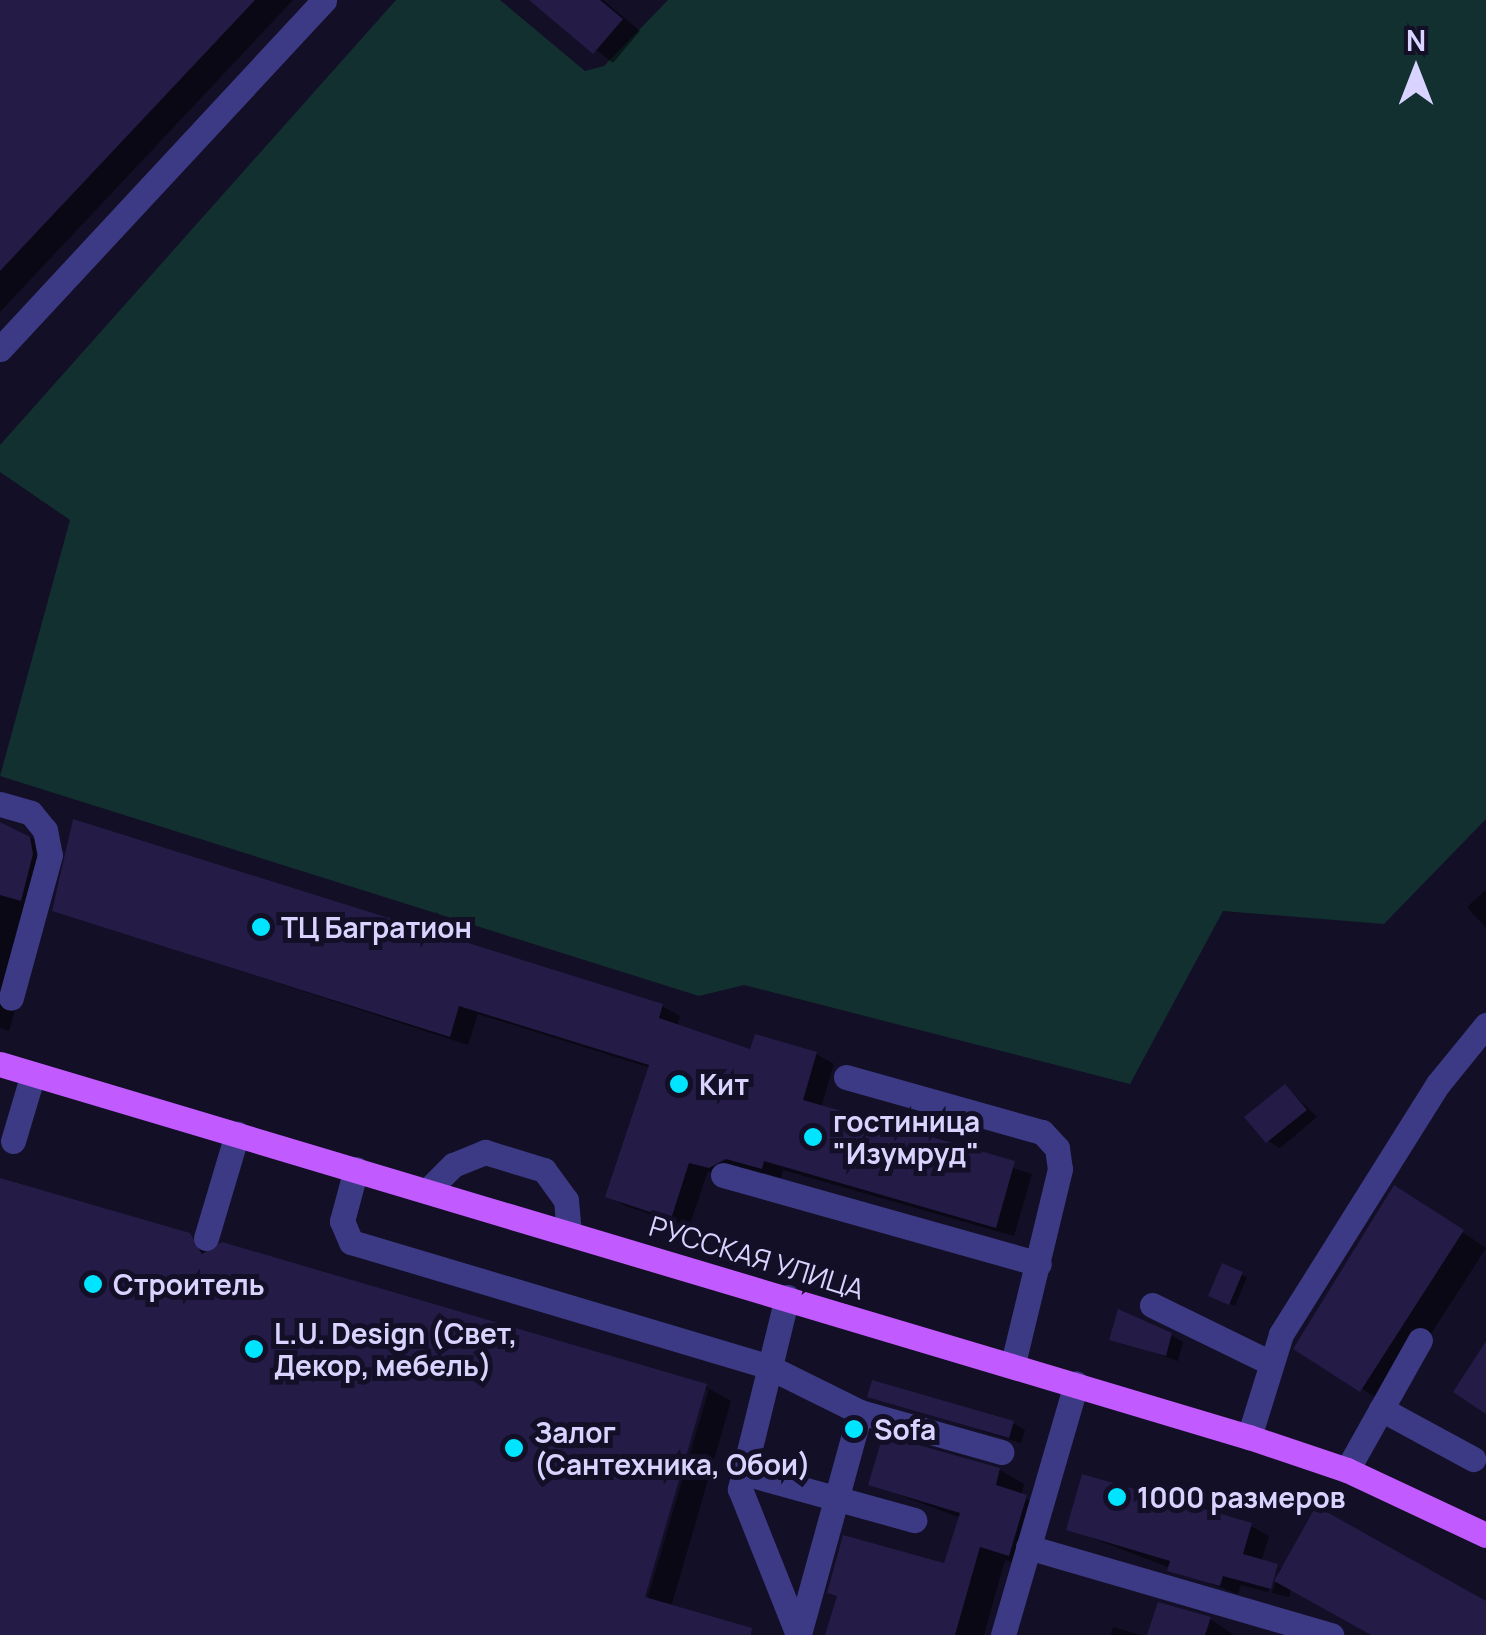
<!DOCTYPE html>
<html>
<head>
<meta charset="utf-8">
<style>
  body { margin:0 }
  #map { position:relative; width:1486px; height:1635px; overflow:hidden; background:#130f26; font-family:Manrope,sans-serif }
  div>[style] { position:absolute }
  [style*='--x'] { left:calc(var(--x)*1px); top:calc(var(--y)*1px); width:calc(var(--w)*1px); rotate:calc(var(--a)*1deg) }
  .green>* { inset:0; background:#12302f }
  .shadow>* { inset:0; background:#0007 }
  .building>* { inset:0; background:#241b47 }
  .minor>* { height:25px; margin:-12.5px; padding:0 12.5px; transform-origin:12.5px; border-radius:12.5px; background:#3d3a85 }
  .major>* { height:25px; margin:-12.5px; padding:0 12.5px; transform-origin:12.5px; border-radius:12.5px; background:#c25bff }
  .dots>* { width:28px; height:28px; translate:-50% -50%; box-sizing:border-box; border:5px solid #130f26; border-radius:50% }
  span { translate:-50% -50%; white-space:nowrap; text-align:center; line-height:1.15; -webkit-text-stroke:10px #130f26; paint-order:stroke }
  .poi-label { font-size:28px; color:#d9d4ff; font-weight:700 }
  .left { translate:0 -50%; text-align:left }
  .street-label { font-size:28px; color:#d9d4ff }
  .north { position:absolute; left:1366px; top:20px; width:100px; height:100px; -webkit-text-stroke:8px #130f26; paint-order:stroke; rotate:0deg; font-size:28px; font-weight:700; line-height:40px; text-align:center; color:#d9d4ff }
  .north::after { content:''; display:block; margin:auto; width:35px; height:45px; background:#d9d4ff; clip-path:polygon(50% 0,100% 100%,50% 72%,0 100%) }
</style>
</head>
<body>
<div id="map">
  <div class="green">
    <i style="clip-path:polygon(396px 0,500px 0,585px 71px,604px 66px,668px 0,1486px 0,1486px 819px,1384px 924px,1223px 911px,1130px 1084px,744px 985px,699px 996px,0 776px,70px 520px,0 472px,0 445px)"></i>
  </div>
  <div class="shadow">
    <i style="clip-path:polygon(0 0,293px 0,0 312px)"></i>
    <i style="clip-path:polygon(533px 0,603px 0,640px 31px,613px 63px)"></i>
    <i style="clip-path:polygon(0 824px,47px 845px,57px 869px,9px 1031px,0 1028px)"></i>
    <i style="clip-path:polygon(1486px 890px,1486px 928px,1467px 907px)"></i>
    <i style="clip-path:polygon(54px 910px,662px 1006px,680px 1016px,677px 1027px,752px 1052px,816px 1054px,834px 1064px,821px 1108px,1032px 1174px,1014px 1236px,783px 1170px,781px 1178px,746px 1168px,728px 1177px,708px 1171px,689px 1227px,626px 1206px,608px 1196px,651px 1068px,478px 1014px,468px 1045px)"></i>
    <i style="clip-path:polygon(1286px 1087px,1317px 1117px,1280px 1148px,1268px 1141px)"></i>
    <i style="clip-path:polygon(evenodd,0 1180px,189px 1236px,213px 1249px,222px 1245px,706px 1387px,731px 1401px,671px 1607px,741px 1635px,0 1635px,0 1180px,703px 1389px,709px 1389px,644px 1610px,639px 1609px,703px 1389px)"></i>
    <i style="clip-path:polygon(1419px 1203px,1486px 1248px,1386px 1404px,1297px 1348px)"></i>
    <i style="clip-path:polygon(1223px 1266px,1247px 1277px,1235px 1306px,1216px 1298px)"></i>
    <i style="clip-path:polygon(1171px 1335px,1183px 1342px,1178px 1361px,1112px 1338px)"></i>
    <i style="clip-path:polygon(870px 1396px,1013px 1423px,1025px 1430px,1021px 1443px)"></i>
    <i style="clip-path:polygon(884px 1438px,1000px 1470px,1024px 1484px,1021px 1496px,1051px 1512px,1034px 1569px,1005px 1560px,984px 1635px,828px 1635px,839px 1597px,830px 1592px,945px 1566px,961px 1518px,871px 1484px)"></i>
    <i style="clip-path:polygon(1251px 1526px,1269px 1536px,1261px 1562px,1278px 1567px,1268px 1592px,1241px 1585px,1238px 1594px,1069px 1529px)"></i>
    <i style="clip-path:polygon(1280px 1568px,1486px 1604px,1486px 1635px,1375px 1635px,1291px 1588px,1289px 1597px,1272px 1593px)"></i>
    <i style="clip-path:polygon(1210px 1619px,1234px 1635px,1150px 1635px)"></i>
    <i style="clip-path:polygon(1113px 1627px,1141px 1635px,1111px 1635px)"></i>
  </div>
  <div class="building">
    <i style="clip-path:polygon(0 0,255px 0,0 271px)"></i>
    <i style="clip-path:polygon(529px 0,600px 0,623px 19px,593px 54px)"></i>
    <i style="clip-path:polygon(73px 819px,663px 1004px,659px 1018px,750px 1049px,755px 1034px,817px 1052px,803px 1100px,1015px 1161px,996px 1228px,764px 1161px,762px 1169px,726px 1159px,709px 1168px,689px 1163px,671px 1219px,605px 1197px,649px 1065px,459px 1006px,450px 1037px,52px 911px)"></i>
    <i style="clip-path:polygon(0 822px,30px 837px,33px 854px,21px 901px,0 895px)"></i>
    <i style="clip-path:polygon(1285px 1084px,1307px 1110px,1266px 1143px,1244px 1117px)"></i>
    <i style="clip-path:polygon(0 1178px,190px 1233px,202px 1254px,222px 1242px,707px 1384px,645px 1597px,752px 1628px,751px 1635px,0 1635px)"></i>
    <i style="clip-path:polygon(1394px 1185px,1464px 1230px,1360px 1392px,1293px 1349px)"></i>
    <i style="clip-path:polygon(1222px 1263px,1243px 1272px,1229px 1305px,1208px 1296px)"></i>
    <i style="clip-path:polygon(1118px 1309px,1172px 1333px,1166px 1356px,1109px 1340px)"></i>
    <i style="clip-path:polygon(1486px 1341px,1486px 1414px,1453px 1392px)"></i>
    <i style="clip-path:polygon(872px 1380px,1014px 1421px,1009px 1438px,867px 1397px)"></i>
    <i style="clip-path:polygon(883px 1435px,1000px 1468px,996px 1485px,1027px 1495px,1009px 1556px,980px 1547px,955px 1635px,825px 1635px,837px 1596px,827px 1593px,843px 1535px,944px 1563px,960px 1513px,868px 1485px)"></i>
    <i style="clip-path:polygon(1082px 1474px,1252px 1523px,1243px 1554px,1278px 1564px,1271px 1589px,1223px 1576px,1220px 1586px,1167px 1571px,1170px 1561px,1066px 1530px)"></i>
    <i style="clip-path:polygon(1316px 1506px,1486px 1601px,1486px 1635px,1371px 1635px,1274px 1581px)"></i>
    <i style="clip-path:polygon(1158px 1602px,1211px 1617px,1205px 1635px,1147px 1635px)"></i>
  </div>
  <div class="minor">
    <i style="--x:0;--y:349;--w:476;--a:-47.1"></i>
    <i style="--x:0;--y:804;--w:32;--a:16"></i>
    <i style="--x:31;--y:813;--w:22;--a:51"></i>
    <i style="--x:45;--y:830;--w:25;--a:79"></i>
    <i style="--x:50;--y:855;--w:148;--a:105.3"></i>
    <i style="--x:846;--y:1077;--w:204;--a:15.7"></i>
    <i style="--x:1042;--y:1132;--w:22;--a:47"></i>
    <i style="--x:1057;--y:1148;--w:21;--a:82"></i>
    <i style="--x:1060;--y:1169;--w:201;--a:103.6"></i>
    <i style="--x:13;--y:1141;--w:70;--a:-73.4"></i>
    <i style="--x:356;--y:1169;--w:54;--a:105.1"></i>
    <i style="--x:342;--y:1221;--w:23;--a:67"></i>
    <i style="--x:351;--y:1242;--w:436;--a:16.6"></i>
    <i style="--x:769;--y:1367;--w:102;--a:26.3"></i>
    <i style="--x:860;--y:1412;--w:147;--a:15.8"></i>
    <i style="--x:723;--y:1175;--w:328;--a:15.7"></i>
    <i style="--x:427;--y:1191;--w:37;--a:-45"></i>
    <i style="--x:453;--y:1165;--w:35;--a:-22"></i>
    <i style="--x:485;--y:1152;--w:62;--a:17"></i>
    <i style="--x:544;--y:1170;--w:37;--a:54"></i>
    <i style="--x:566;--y:1200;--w:33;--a:85"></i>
    <i style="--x:206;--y:1238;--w:109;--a:-73.4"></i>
    <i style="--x:787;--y:1297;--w:198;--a:103.8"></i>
    <i style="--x:740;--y:1489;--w:157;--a:68.3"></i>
    <i style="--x:1152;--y:1305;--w:132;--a:26"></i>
    <i style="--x:1381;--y:1409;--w:105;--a:28.5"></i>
    <i style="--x:1249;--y:1437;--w:108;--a:-72.7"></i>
    <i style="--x:1281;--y:1334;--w:295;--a:-57.9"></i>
    <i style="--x:1438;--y:1084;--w:76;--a:-50.9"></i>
    <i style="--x:1347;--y:1470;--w:149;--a:-60.7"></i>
    <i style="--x:741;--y:1472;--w:180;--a:15.5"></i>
    <i style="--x:1028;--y:1547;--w:316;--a:16.2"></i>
    <i style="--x:799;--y:1634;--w:230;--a:-74.6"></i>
    <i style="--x:1003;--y:1635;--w:262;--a:-73.8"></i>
  </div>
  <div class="major">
    <i style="--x:0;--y:1064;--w:1304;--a:16.63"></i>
    <i style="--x:1249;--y:1437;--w:103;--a:18.6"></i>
    <i style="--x:1347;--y:1470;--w:153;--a:25.1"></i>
  </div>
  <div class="dots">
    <i style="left:261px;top:927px;background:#00e5ff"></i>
    <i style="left:679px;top:1084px;background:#00e5ff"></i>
    <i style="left:813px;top:1137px;background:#00e5ff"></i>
    <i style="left:93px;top:1284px;background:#00e5ff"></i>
    <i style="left:254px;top:1349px;background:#00e5ff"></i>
    <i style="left:854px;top:1429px;background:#00e5ff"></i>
    <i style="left:514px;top:1448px;background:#00e5ff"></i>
    <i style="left:1117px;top:1497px;background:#00e5ff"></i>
  </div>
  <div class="poi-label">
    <span class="left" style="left:281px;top:927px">ТЦ Багратион</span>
    <span class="left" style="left:699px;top:1084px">Кит</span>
    <span class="left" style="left:833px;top:1137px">гостиница<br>"Изумруд"</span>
    <span class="left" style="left:113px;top:1284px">Строитель</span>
    <span class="left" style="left:274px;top:1349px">L.U. Design (Свет,<br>Декор, мебель)</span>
    <span class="left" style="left:874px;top:1429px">Sofa</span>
    <span class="left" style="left:534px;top:1448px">Залог<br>(Сантехника, Обои)</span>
    <span class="left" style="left:1137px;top:1497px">1000 размеров</span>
  </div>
  <div class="street-label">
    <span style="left:757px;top:1257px;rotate:17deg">РУССКАЯ УЛИЦА</span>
  </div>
  <div class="north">N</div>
</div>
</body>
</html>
